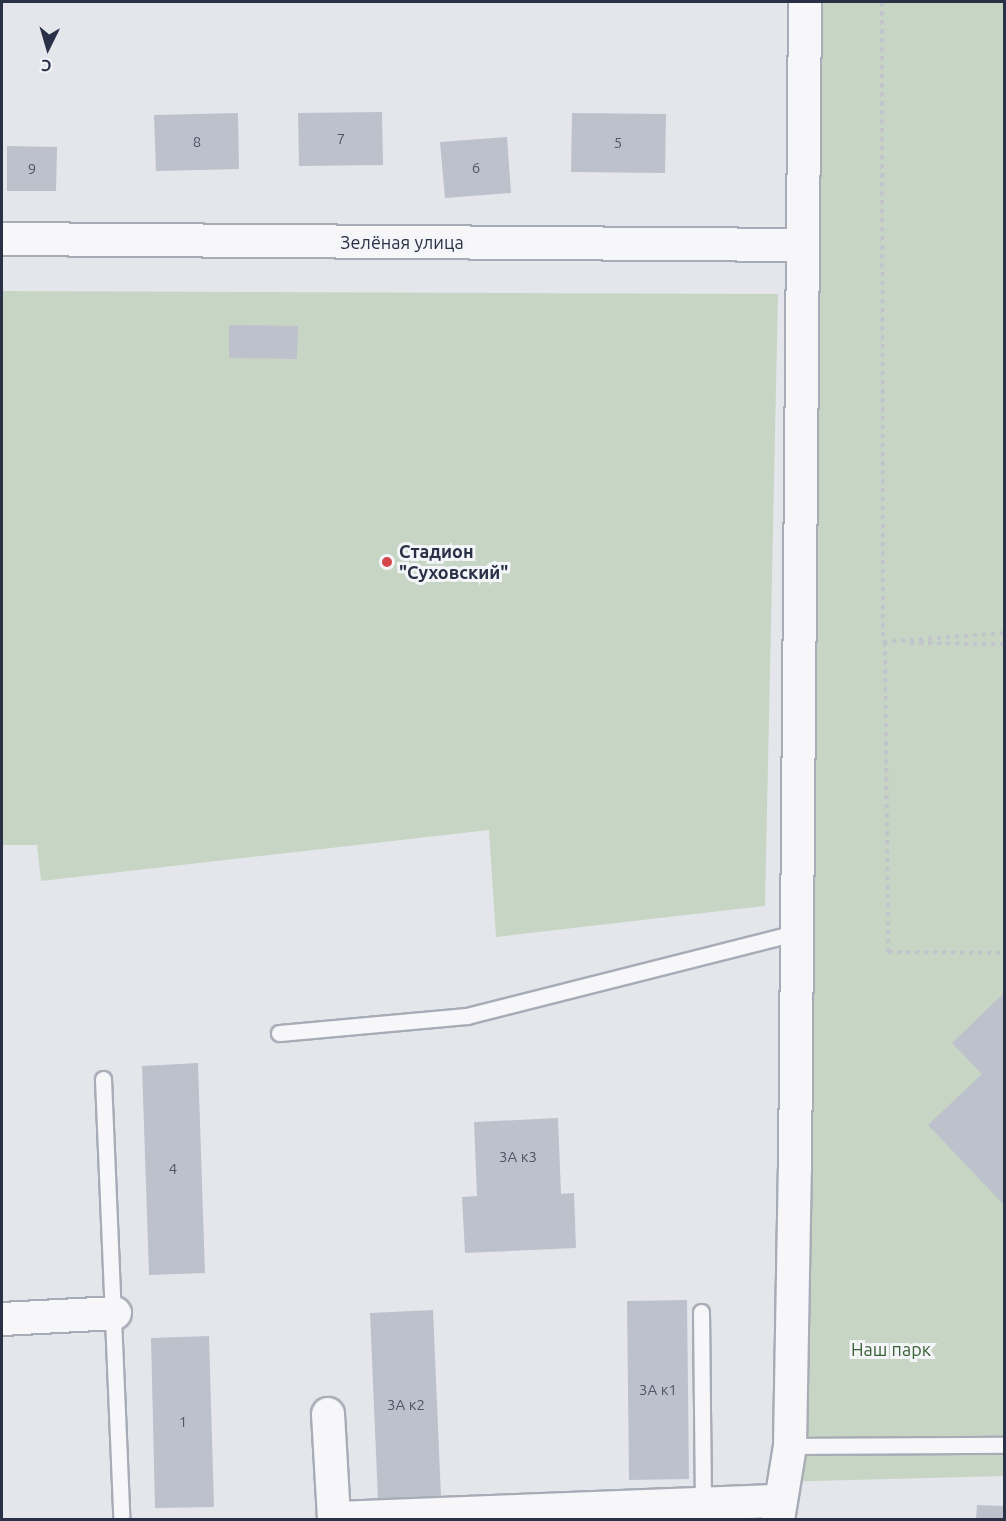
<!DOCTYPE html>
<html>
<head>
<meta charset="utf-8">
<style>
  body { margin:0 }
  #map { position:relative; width:1006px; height:1521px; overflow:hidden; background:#e4e6ec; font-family:Ubuntu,sans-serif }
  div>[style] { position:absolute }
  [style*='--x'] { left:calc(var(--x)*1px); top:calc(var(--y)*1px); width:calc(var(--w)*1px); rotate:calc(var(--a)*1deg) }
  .green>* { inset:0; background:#c7d6c4 }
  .building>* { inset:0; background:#bdc1cc }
  .path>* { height:4px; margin-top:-2px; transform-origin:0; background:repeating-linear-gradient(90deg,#c2c4cb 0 4.5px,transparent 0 9px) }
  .roads { filter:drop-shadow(2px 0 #a8acb7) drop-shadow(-2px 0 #a8acb7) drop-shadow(0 2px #a8acb7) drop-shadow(0 -2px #a8acb7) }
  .service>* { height:15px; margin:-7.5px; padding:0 7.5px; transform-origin:7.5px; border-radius:7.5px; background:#f7f7fa }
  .minor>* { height:32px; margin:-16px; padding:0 16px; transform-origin:16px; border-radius:16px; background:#f7f7fa }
  .dots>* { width:16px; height:16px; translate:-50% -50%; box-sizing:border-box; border:3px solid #f4f5f9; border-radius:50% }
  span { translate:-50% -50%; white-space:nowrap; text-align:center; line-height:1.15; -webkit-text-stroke:6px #f4f5f9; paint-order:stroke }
  .number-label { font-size:15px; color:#4f5568 }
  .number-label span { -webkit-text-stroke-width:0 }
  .street-label { font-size:18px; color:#2a3146 }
  .poi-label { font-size:18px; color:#2a3146; font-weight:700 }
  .left { translate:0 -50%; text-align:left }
  .park-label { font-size:18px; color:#3a6237 }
  .frame { position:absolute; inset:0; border:3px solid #2a3146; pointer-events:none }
  .north { position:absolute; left:18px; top:18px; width:60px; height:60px; -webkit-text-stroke:4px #f4f5f9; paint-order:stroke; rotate:185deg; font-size:16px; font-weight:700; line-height:24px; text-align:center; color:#2a3146 }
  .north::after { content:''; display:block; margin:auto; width:21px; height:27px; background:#2a3146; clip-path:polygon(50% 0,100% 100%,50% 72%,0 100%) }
</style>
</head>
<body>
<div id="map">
  <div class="green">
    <i style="clip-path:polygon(795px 2px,1004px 2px,1004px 1476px,776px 1482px)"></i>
    <i style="clip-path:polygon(2px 291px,778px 294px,765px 906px,496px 937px,489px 830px,41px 881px,37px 845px,2px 845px)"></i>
  </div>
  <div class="building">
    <i style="clip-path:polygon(382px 112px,383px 165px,299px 166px,298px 113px)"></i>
    <i style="clip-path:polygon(238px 113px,239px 169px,156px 171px,154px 115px)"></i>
    <i style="clip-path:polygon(572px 113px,666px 114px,665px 173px,571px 172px)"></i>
    <i style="clip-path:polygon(507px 137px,511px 193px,445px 198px,440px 142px)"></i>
    <i style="clip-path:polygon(7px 146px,57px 147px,56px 191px,7px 191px)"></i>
    <i style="clip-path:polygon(229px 325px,298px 326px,297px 359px,229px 358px)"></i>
    <i style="clip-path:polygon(1004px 993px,1004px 1205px,928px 1125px,982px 1074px,952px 1043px)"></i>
    <i style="clip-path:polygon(198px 1063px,205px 1273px,149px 1275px,142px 1066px)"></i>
    <i style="clip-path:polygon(558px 1118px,561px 1194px,574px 1193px,576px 1248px,465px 1253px,462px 1197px,477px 1196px,474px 1122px)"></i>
    <i style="clip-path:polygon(687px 1300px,689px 1479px,629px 1480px,627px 1301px)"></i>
    <i style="clip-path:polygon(433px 1310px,441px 1497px,378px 1500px,370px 1313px)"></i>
    <i style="clip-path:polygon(209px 1336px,214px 1507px,155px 1508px,151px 1338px)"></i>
    <i style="clip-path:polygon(977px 1505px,1004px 1506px,1004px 1520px,976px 1520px)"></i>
  </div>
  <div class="path">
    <i style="--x:882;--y:2;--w:640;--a:89.91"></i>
    <i style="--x:883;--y:642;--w:121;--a:-4.3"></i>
    <i style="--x:885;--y:642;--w:310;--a:89.4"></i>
    <i style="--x:888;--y:952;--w:116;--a:0.5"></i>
    <i style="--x:910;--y:643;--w:94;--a:0.6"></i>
  </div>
  <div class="roads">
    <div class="service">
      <i style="--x:279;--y:1033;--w:189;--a:-5.2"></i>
      <i style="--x:467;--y:1016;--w:338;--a:-14.2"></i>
      <i style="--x:103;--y:1079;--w:437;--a:87.6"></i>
      <i style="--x:701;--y:1312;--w:190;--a:89.4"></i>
      <i style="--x:790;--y:1446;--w:214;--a:-0.3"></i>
    </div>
    <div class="minor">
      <i style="--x:2;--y:239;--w:800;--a:0.43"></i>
      <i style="--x:2;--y:1319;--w:113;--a:-3"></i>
      <i style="--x:328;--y:1414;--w:104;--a:86.7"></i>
      <i style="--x:334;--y:1518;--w:444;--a:-2.2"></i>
      <i style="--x:778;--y:1520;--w:75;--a:-80.8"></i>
      <i style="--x:790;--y:1446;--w:276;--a:-89"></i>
      <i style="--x:795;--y:1170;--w:1168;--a:-89.51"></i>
    </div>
  </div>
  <div class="dots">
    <i style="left:387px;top:562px;background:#d5454a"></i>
  </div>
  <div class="number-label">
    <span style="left:341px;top:139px">7</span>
    <span style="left:197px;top:142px">8</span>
    <span style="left:618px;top:143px">5</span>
    <span style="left:476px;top:168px">6</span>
    <span style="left:32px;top:169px">9</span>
    <span style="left:518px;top:1157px">3А к3</span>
    <span style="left:173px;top:1169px">4</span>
    <span style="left:658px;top:1390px">3А к1</span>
    <span style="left:406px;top:1405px">3А к2</span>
    <span style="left:183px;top:1422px">1</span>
  </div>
  <div class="street-label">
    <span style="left:402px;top:242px">Зелёная улица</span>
  </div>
  <div class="poi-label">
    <span class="left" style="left:399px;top:562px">Стадион<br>"Суховский"</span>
  </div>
  <div class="park-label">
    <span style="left:891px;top:1349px">Наш парк</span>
  </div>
  <div class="frame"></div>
  <div class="north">С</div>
</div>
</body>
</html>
